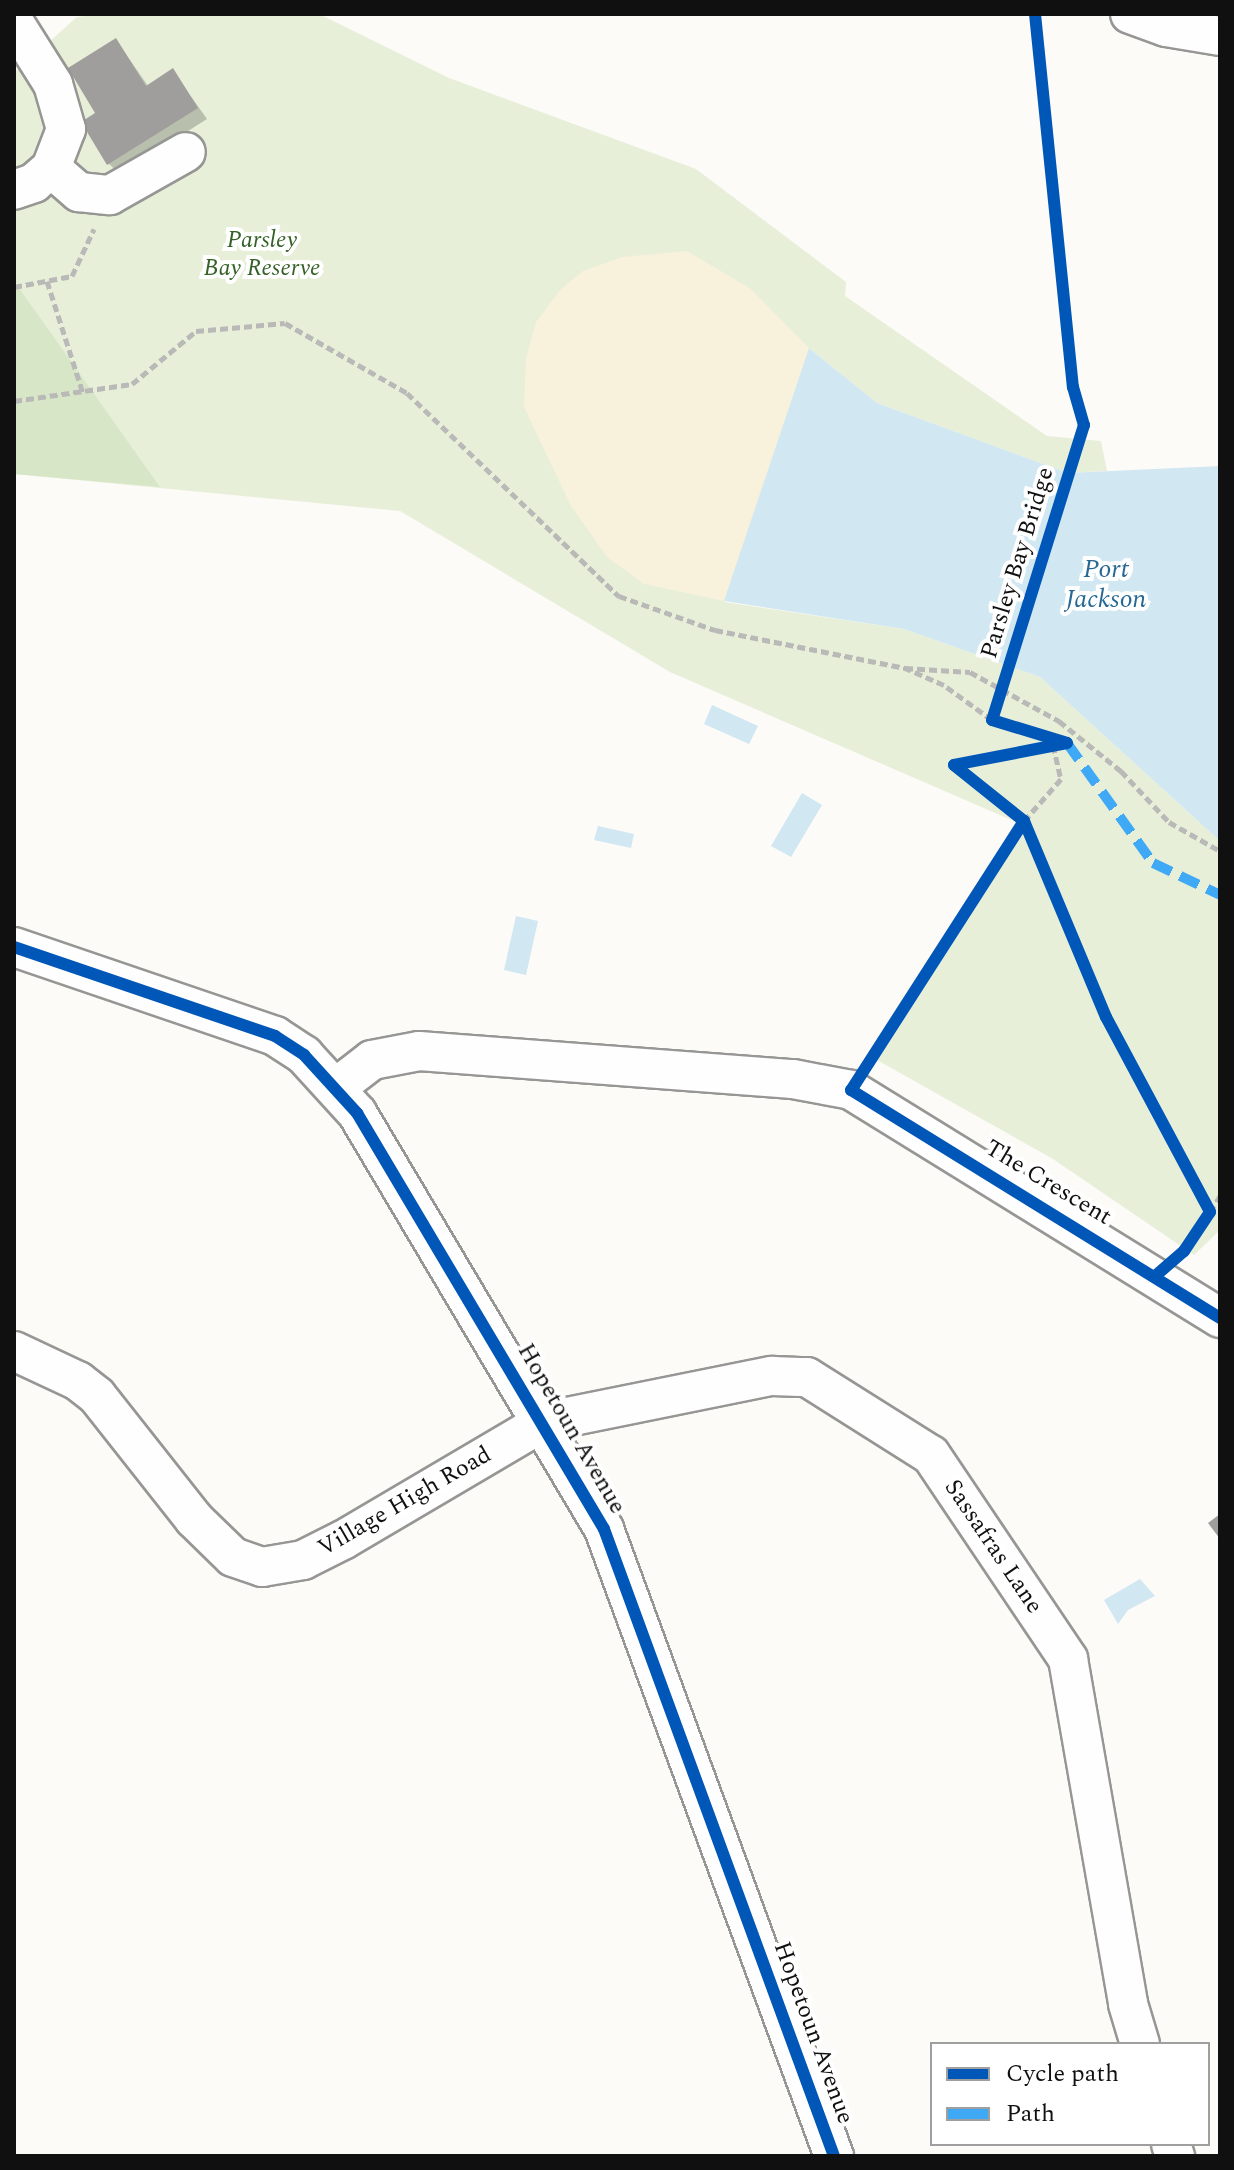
<!DOCTYPE html>
<html>
<head>
<meta charset="utf-8">
<style>
  body { margin:0 }
  #map { position:relative; width:1234px; height:2170px; overflow:hidden; background:#fcfbf7; font-family:Spectral,serif }
  div>[style] { position:absolute }
  [style*='--x'] { left:calc(var(--x)*1px); top:calc(var(--y)*1px); width:calc(var(--w)*1px); rotate:calc(var(--a)*1deg) }
  .green>* { inset:0; background:#e7efd9 }
  .forest>* { inset:0; background:#d8e6c8 }
  .sand>* { inset:0; background:#f8f1dc }
  .water>* { inset:0; background:#d1e7f2 }
  .pier>* { inset:0; background:#fcfbf7 }
  .shadow>* { inset:0; background:#0003 }
  .building>* { inset:0; background:#a09e9c }
  .path>* { height:5px; margin-top:-2.5px; transform-origin:0; background:repeating-linear-gradient(90deg,#b9b9b8 0 8px,transparent 0 12px) }
  .roads { filter:drop-shadow(2px 0 #969694) drop-shadow(-2px 0 #969694) drop-shadow(0 2px #969694) drop-shadow(0 -2px #969694) }
  .minor>* { height:38px; margin:-19px; padding:0 19px; transform-origin:19px; border-radius:19px; background:#fffefe }
  .path-bridge>* { height:5px; margin-top:-2.5px; transform-origin:0; background:repeating-linear-gradient(90deg,#b9b9b8 0 8px,transparent 0 12px) }
  .quiet>* { height:10px; margin-top:-5px; transform-origin:0; background:repeating-linear-gradient(90deg,#3fa9f5 0 20px,transparent 0 30px) }
  .cycleway>* { height:12px; margin:-6px; padding:0 6px; transform-origin:6px; border-radius:6px; background:#0057b8 }
  span { translate:-50% -50%; white-space:nowrap; text-align:center; line-height:1.15; -webkit-text-stroke:8px #fff; paint-order:stroke }
  .park-label { font-size:24px; color:#356127; font-style:italic }
  .street-label { font-size:24px; color:#101010 }
  .water-label { font-size:26px; color:#276894; font-style:italic }
  .frame { position:absolute; inset:0; border:16px solid #101010; pointer-events:none }
  .legend { position:absolute; left:930px; top:2042px; width:280px; height:104px; box-sizing:border-box; background:#fff; border:2px solid #9f9f9f; margin:0; padding:10px 14px; list-style:none; font-size:24px; color:#101010 }
  .legend li { display:flex; align-items:center; gap:16px; height:40px }
  .legend b { width:40px; border:2px solid #9f9f9f }
</style>
</head>
<body>
<div id="map">
  <div class="green">
    <i style="clip-path:polygon(99px 14px,319px 14px,449px 78px,696px 169px,846px 282px,845px 296px,1047px 436px,1101px 441px,1107px 471px,1068px 473px,877px 403px,809px 348px,724px 602px,904px 629px,1040px 677px,1220px 841px,1220px 1230px,1194px 1255px,1053px 1159px,877px 1060px,1016px 822px,670px 672px,400px 511px,14px 474px,14px 73px,77px 17px)"></i>
  </div>
  <div class="forest">
    <i style="clip-path:polygon(14px 281px,160px 487px,14px 474px)"></i>
  </div>
  <div class="sand">
    <i style="clip-path:polygon(687px 251px,751px 289px,809px 348px,724px 601px,644px 584px,607px 557px,571px 506px,524px 407px,526px 358px,536px 322px,561px 289px,583px 271px,622px 257px)"></i>
  </div>
  <div class="water">
    <i style="clip-path:polygon(809px 348px,877px 403px,1068px 473px,1220px 466px,1220px 841px,1040px 677px,904px 629px,724px 601px)"></i>
    <i style="clip-path:polygon(712px 705px,758px 726px,749px 744px,704px 724px)"></i>
    <i style="clip-path:polygon(802px 793px,822px 805px,791px 857px,771px 846px)"></i>
    <i style="clip-path:polygon(598px 826px,634px 834px,631px 848px,594px 840px)"></i>
    <i style="clip-path:polygon(516px 916px,538px 921px,526px 975px,504px 970px)"></i>
    <i style="clip-path:polygon(1140px 1579px,1155px 1596px,1128px 1610px,1118px 1624px,1104px 1600px)"></i>
  </div>
  <div class="pier">
    <i style="clip-path:polygon(1066px 468px,1075px 468px,1013px 672px,1005px 669px)"></i>
  </div>
  <div class="shadow">
    <i style="clip-path:polygon(116px 40px,148px 86px,173px 71px,207px 119px,120px 174px,109px 164px)"></i>
  </div>
  <div class="building">
    <i style="clip-path:polygon(116px 38px,146px 86px,173px 68px,198px 108px,107px 165px,81px 122px,95px 113px,68px 68px)"></i>
    <i style="clip-path:polygon(1220px 1514px,1220px 1539px,1208px 1523px)"></i>
  </div>
  <div class="path">
    <i style="--x:1035;--y:14;--w:375;--a:84.2"></i>
    <i style="--x:1073;--y:387;--w:40;--a:74"></i>
    <i style="--x:47;--y:281;--w:118;--a:72.2"></i>
    <i style="--x:14;--y:287;--w:59;--a:-10.7"></i>
    <i style="--x:72;--y:276;--w:52;--a:-64.9"></i>
    <i style="--x:14;--y:401;--w:119;--a:-8.2"></i>
    <i style="--x:132;--y:384;--w:83;--a:-39.6"></i>
    <i style="--x:196;--y:331;--w:89;--a:-5.1"></i>
    <i style="--x:285;--y:323;--w:141;--a:29.8"></i>
    <i style="--x:407;--y:393;--w:294;--a:43.8"></i>
    <i style="--x:619;--y:596;--w:102;--a:19.5"></i>
    <i style="--x:715;--y:630;--w:194;--a:11.3"></i>
    <i style="--x:992;--y:720;--w:59;--a:-143.9"></i>
    <i style="--x:944;--y:685;--w:43;--a:-156.4"></i>
    <i style="--x:905;--y:668;--w:65;--a:3.5"></i>
    <i style="--x:970;--y:672;--w:102;--a:28.8"></i>
    <i style="--x:1059;--y:721;--w:80;--a:38.9"></i>
    <i style="--x:1121;--y:771;--w:70;--a:46.7"></i>
    <i style="--x:1169;--y:822;--w:59;--a:29.6"></i>
    <i style="--x:1053;--y:745;--w:35;--a:77"></i>
    <i style="--x:1061;--y:779;--w:56;--a:131.4"></i>
    <i style="--x:1024;--y:821;--w:212;--a:67.3"></i>
    <i style="--x:1106;--y:1017;--w:221;--a:61.9"></i>
    <i style="--x:1210;--y:1212;--w:51;--a:124.6"></i>
    <i style="--x:870;--y:1060;--w:284;--a:-57.2"></i>
    <i style="--x:1024;--y:821;--w:90;--a:-141.3"></i>
    <i style="--x:954;--y:765;--w:115;--a:-11"></i>
    <i style="--x:1067;--y:743;--w:78;--a:-163"></i>
    <i style="--x:992;--y:720;--w:8;--a:-67"></i>
    <i style="--x:1210;--y:1212;--w:19;--a:-58"></i>
  </div>
  <div class="roads">
    <div class="minor">
      <i style="--x:1130;--y:14;--w:38;--a:20"></i>
      <i style="--x:1166;--y:27;--w:55;--a:9.5"></i>
      <i style="--x:14;--y:22;--w:73;--a:57.8"></i>
      <i style="--x:53;--y:84;--w:47;--a:73.9"></i>
      <i style="--x:66;--y:129;--w:42;--a:111"></i>
      <i style="--x:51;--y:168;--w:23;--a:139"></i>
      <i style="--x:34;--y:183;--w:21;--a:161"></i>
      <i style="--x:51;--y:168;--w:37;--a:41"></i>
      <i style="--x:79;--y:192;--w:31;--a:6"></i>
      <i style="--x:110;--y:195;--w:87;--a:-29.5"></i>
      <i style="--x:14;--y:947;--w:276;--a:18.8"></i>
      <i style="--x:275;--y:1036;--w:35;--a:33"></i>
      <i style="--x:304;--y:1055;--w:79;--a:47.6"></i>
      <i style="--x:357;--y:1113;--w:484;--a:59.3"></i>
      <i style="--x:604;--y:1529;--w:668;--a:69.86"></i>
      <i style="--x:337;--y:1087;--w:44;--a:-37.6"></i>
      <i style="--x:372;--y:1060;--w:48;--a:-10.8"></i>
      <i style="--x:419;--y:1051;--w:375;--a:4.3"></i>
      <i style="--x:793;--y:1079;--w:59;--a:10.7"></i>
      <i style="--x:851;--y:1090;--w:434;--a:31.7"></i>
      <i style="--x:14;--y:1351;--w:71;--a:25.1"></i>
      <i style="--x:78;--y:1381;--w:24;--a:38"></i>
      <i style="--x:97;--y:1396;--w:157;--a:51.7"></i>
      <i style="--x:194;--y:1519;--w:54;--a:44.3"></i>
      <i style="--x:233;--y:1557;--w:31;--a:19"></i>
      <i style="--x:262;--y:1567;--w:42;--a:-9.7"></i>
      <i style="--x:303;--y:1560;--w:45;--a:-26.6"></i>
      <i style="--x:343;--y:1540;--w:232;--a:-30.5"></i>
      <i style="--x:543;--y:1422;--w:234;--a:-11.4"></i>
      <i style="--x:772;--y:1376;--w:35;--a:2"></i>
      <i style="--x:807;--y:1377;--w:146;--a:32.2"></i>
      <i style="--x:931;--y:1455;--w:246;--a:56.1"></i>
      <i style="--x:1068;--y:1659;--w:350;--a:80.1"></i>
      <i style="--x:1128;--y:2004;--w:42;--a:73.3"></i>
      <i style="--x:1171;--y:2144;--w:13;--a:72"></i>
    </div>
  </div>
  <div class="path-bridge">
    <i style="--x:995;--y:713;--w:301;--a:-72.8"></i>
  </div>
  <div class="quiet">
    <i style="--x:1067;--y:743;--w:148;--a:54.4"></i>
    <i style="--x:1153;--y:863;--w:74;--a:25.5"></i>
  </div>
  <div class="cycleway">
    <i style="--x:1035;--y:14;--w:375;--a:84.2"></i>
    <i style="--x:1073;--y:387;--w:40;--a:74"></i>
    <i style="--x:1084;--y:425;--w:309;--a:107.3"></i>
    <i style="--x:992;--y:720;--w:78;--a:17"></i>
    <i style="--x:1067;--y:743;--w:115;--a:169"></i>
    <i style="--x:954;--y:765;--w:90;--a:38.7"></i>
    <i style="--x:1024;--y:821;--w:320;--a:122.7"></i>
    <i style="--x:851;--y:1090;--w:434;--a:31.7"></i>
    <i style="--x:1024;--y:821;--w:212;--a:67.3"></i>
    <i style="--x:1106;--y:1017;--w:221;--a:61.9"></i>
    <i style="--x:1210;--y:1212;--w:47;--a:123.7"></i>
    <i style="--x:1184;--y:1251;--w:37;--a:139"></i>
    <i style="--x:14;--y:947;--w:276;--a:18.8"></i>
    <i style="--x:275;--y:1036;--w:35;--a:33"></i>
    <i style="--x:304;--y:1055;--w:79;--a:47.6"></i>
    <i style="--x:357;--y:1113;--w:484;--a:59.3"></i>
    <i style="--x:604;--y:1529;--w:668;--a:69.86"></i>
  </div>
  <div class="park-label">
    <span style="left:262px;top:255px">Parsley<br>Bay Reserve</span>
  </div>
  <div class="street-label">
    <span style="left:1018px;top:563px;rotate:-73deg">Parsley Bay Bridge</span>
    <span style="left:1048px;top:1183px;rotate:31deg">The Crescent</span>
    <span style="left:571px;top:1429px;rotate:60deg">Hopetoun Avenue</span>
    <span style="left:405px;top:1502px;rotate:-30deg">Village High Road</span>
    <span style="left:993px;top:1547px;rotate:56deg">Sassafras Lane</span>
    <span style="left:813px;top:2033px;rotate:70deg">Hopetoun Avenue</span>
  </div>
  <div class="water-label">
    <span style="left:1106px;top:585px">Port<br>Jackson</span>
  </div>
  <div class="frame"></div>
  <ul class="legend">
  <li><b style="height:10px;background:#0057b8"></b>Cycle path</li>
  <li><b style="height:10px;background:#3fa9f5"></b>Path</li>
  </ul>
</div>
</body>
</html>
